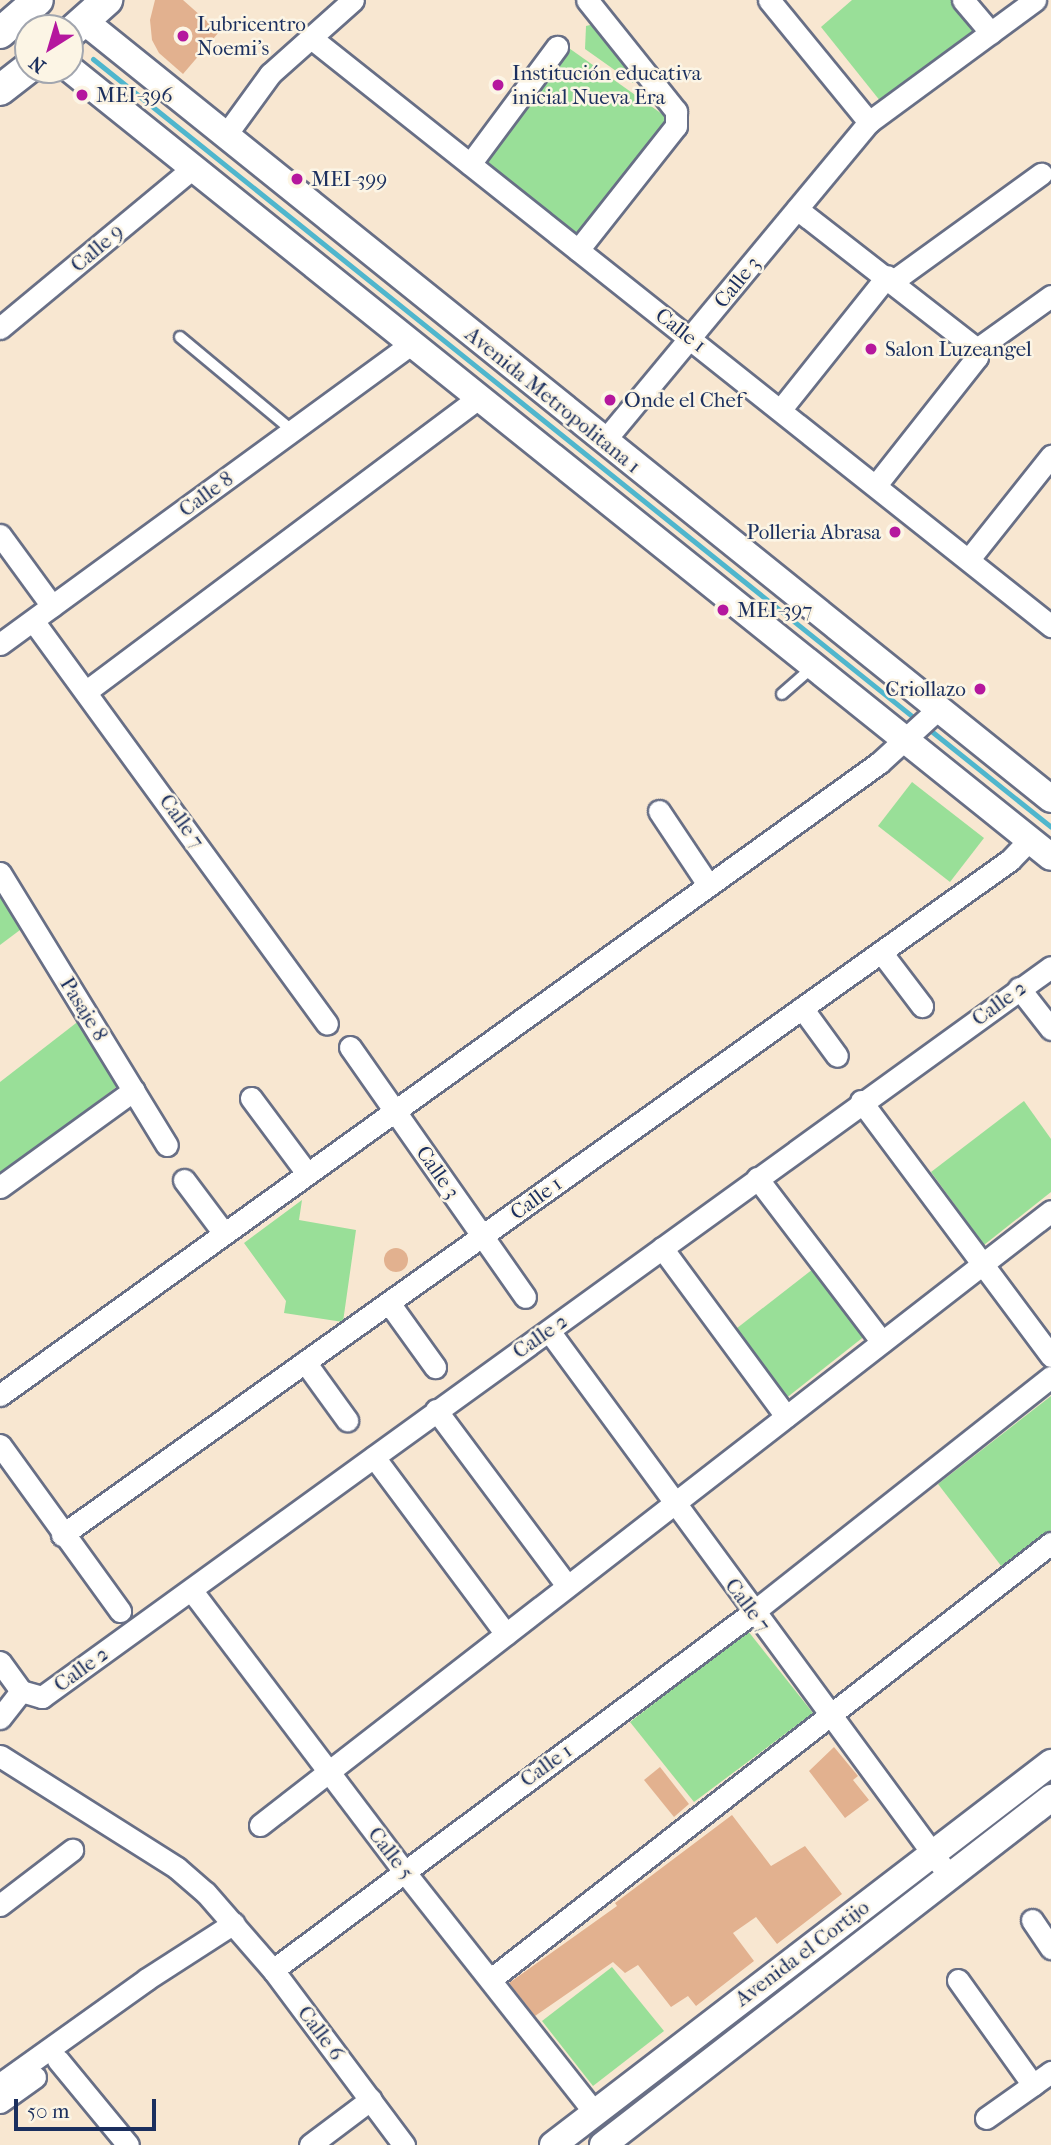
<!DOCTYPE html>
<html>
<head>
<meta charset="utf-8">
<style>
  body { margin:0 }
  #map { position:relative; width:1051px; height:2145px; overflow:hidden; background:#f8e7d1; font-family:"IM FELL French Canon",serif }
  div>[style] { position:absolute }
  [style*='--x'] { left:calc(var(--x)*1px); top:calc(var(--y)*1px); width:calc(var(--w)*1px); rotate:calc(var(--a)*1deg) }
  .green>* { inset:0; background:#99df98 }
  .stream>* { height:5px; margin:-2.5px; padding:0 2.5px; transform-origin:2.5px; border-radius:2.5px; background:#4fb6cd }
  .building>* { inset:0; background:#e2b18f }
  .round { border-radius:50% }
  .roads { filter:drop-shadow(2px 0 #686f86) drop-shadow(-2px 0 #686f86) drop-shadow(0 2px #686f86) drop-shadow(0 -2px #686f86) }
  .service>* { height:10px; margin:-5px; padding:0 5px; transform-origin:5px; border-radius:5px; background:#fff }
  .minor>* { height:21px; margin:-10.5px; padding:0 10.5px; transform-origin:10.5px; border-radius:10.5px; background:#fff }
  .tertiary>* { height:26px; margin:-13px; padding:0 13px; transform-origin:13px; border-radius:13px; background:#fff }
  .secondary>* { height:30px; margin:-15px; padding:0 15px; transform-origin:15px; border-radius:15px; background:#fff }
  .dots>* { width:19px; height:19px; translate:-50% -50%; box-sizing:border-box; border:4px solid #fcf5e5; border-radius:50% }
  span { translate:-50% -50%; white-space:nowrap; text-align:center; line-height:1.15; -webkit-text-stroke:5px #fcf5e5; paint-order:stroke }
  .poi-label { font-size:21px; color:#1b2f5e }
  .left { translate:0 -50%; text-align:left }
  .right { translate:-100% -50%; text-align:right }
  .street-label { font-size:21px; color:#1b2f5e }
  .north { position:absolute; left:14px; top:14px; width:70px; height:70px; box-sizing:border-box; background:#fcf5e5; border:2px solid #a2a6af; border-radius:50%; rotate:217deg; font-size:19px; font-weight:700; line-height:28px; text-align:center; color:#1b2f5e }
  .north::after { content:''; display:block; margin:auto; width:24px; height:32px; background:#b5179e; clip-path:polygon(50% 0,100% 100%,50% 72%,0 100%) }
  .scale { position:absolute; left:14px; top:2099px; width:142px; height:32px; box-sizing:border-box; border:4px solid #1b2f5e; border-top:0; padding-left:9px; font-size:21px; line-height:24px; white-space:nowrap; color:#1b2f5e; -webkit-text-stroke:5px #fcf5e5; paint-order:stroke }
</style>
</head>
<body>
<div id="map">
  <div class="green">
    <i style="clip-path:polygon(852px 0,958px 0,980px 27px,881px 102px,821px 27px)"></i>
    <i style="clip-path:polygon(594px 24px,636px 75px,633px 83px,585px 49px,586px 26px)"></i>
    <i style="clip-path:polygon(566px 46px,672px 121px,580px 240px,477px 162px)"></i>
    <i style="clip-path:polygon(912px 782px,984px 838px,950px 882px,878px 826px)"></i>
    <i style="clip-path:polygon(0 889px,24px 927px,0 945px)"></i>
    <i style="clip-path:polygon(80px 1020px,119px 1085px,0 1176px,0 1082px)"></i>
    <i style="clip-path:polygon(1024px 1101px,1051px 1139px,1051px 1192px,984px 1245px,931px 1172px)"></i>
    <i style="clip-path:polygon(302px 1200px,299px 1220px,356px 1230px,343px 1322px,284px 1313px,286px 1301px,244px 1243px)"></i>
    <i style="clip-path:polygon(813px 1269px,866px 1335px,785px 1399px,732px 1332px)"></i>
    <i style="clip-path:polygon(1051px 1396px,1051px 1530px,1002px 1567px,938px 1484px)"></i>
    <i style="clip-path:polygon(748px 1631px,813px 1713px,694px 1802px,630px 1722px)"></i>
    <i style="clip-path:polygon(612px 1967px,664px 2031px,593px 2086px,542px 2021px)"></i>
  </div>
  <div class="stream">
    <i style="--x:93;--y:59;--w:1056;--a:38.74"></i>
    <i style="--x:925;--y:726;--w:161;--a:38.7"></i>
  </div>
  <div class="building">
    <i style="clip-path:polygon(155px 0,183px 0,219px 32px,183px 74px,159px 53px,152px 40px,150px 20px)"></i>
    <i class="round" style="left:384px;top:1248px;width:24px;height:24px"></i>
    <i style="clip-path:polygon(834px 1747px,858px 1776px,853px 1780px,869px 1800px,845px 1818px,809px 1771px)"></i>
    <i style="clip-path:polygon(660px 1767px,689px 1804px,674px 1817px,644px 1780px)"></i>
    <i style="clip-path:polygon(732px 1815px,771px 1866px,805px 1846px,842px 1894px,777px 1944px,756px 1917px,733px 1933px,754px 1961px,696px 2006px,688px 1996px,671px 2007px,638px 1965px,625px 1973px,613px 1962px,535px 2016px,509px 1983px,617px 1906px,615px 1903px)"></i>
  </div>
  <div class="roads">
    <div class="service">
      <i style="--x:180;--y:337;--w:147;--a:39.8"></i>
      <i style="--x:782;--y:694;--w:43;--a:-41.2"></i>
    </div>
    <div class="minor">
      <i style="--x:769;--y:0;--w:158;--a:50.7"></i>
      <i style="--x:963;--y:0;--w:43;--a:49.7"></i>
      <i style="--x:310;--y:37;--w:947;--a:38.48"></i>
      <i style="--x:225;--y:136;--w:77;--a:-54"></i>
      <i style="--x:270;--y:74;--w:111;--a:-41.7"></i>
      <i style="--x:470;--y:164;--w:146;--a:-53.4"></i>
      <i style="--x:797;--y:209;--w:228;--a:37.9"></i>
      <i style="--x:578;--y:250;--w:158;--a:-51.7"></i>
      <i style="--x:676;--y:126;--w:15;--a:-90"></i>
      <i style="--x:676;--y:111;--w:142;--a:-128.7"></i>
      <i style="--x:893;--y:281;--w:183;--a:-35.9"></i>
      <i style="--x:0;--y:328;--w:251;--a:-39.7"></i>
      <i style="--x:781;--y:409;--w:170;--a:-51.4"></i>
      <i style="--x:605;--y:440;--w:413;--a:-50.3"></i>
      <i style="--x:869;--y:122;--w:206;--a:-36.3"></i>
      <i style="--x:876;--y:485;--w:163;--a:-51.7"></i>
      <i style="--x:977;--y:357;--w:8;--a:-90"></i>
      <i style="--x:977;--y:349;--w:91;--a:-35.6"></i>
      <i style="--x:0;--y:535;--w:88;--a:53.8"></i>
      <i style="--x:969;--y:559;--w:132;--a:-51.5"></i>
      <i style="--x:34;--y:622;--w:497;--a:53.9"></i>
      <i style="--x:0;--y:644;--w:509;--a:-36.13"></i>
      <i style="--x:88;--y:690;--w:487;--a:-36.8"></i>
      <i style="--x:659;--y:811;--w:87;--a:56.3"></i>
      <i style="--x:0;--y:873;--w:319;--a:58.5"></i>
      <i style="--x:881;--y:952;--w:68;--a:52.8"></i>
      <i style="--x:1019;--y:988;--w:52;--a:52"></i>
      <i style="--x:802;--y:1008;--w:59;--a:53.9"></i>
      <i style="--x:350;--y:1047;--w:305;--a:55"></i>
      <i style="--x:251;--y:1098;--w:92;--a:53.4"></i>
      <i style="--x:861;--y:1101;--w:318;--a:53.3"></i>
      <i style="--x:757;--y:1178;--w:206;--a:52.7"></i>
      <i style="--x:184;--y:1180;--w:65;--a:53.1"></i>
      <i style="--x:0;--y:1187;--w:165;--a:-35.9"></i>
      <i style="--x:662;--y:1248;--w:209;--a:53.6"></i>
      <i style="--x:389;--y:1303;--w:79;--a:54.3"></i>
      <i style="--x:549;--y:1331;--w:677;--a:53.71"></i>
      <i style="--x:305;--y:1362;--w:72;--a:54.1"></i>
      <i style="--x:0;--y:1395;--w:1083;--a:-35.72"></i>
      <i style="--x:879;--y:763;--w:80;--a:-42.5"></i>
      <i style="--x:436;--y:1410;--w:219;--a:53.3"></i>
      <i style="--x:0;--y:1445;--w:205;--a:54.1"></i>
      <i style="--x:374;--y:1457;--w:221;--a:53.3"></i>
      <i style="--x:62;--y:1535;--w:1164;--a:-35.45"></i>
      <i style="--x:1010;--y:860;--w:29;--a:-46"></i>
      <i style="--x:192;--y:1591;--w:350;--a:52.9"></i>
      <i style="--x:403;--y:1870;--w:308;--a:51.7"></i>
      <i style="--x:0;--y:1662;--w:36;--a:54"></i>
      <i style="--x:21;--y:1691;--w:22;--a:16"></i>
      <i style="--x:42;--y:1697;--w:1245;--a:-35.89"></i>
      <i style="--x:0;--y:1718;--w:34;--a:-52"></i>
      <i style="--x:0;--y:1756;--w:209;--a:32.3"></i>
      <i style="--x:177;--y:1868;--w:38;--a:41"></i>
      <i style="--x:206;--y:1893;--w:102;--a:49"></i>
      <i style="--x:273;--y:1970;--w:219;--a:53.2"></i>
      <i style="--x:260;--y:1825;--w:1001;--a:-37.82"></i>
      <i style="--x:0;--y:1905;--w:91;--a:-37.4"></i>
      <i style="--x:1032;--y:1920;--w:34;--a:56"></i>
      <i style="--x:273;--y:1970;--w:597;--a:-36.7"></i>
      <i style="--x:752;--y:1613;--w:381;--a:-38.3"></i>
      <i style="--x:491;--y:1979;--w:710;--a:-37.9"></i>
      <i style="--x:958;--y:1980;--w:129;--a:54.5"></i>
      <i style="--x:58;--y:2060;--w:110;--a:50.5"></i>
      <i style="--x:0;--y:2084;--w:181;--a:-35.5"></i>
      <i style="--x:147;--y:1979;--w:103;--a:-32.8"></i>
      <i style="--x:0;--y:2102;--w:43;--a:-35.5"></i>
      <i style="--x:986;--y:2118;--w:80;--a:-35.3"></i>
      <i style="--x:310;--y:2145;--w:76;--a:-37"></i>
    </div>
    <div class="tertiary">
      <i style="--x:84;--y:21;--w:1241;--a:38.82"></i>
      <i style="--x:70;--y:69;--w:1258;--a:38.77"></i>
      <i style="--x:553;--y:2145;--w:628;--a:-37.49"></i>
      <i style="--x:603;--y:2145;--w:567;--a:-37.76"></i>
    </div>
    <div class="secondary">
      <i style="--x:0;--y:33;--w:50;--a:-41"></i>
      <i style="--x:70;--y:33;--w:50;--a:-41.7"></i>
      <i style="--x:0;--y:90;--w:36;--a:-38"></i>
    </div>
  </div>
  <div class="dots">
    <i style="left:183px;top:36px;background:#b5179e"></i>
    <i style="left:498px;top:85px;background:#b5179e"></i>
    <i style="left:82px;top:95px;background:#b5179e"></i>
    <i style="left:297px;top:179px;background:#b5179e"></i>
    <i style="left:871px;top:349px;background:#b5179e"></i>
    <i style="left:610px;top:400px;background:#b5179e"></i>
    <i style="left:895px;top:532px;background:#b5179e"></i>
    <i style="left:723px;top:610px;background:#b5179e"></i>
    <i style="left:980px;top:689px;background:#b5179e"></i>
  </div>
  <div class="poi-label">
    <span class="left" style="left:197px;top:36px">Lubricentro<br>Noemi's</span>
    <span class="left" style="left:512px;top:85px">Institución educativa<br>inicial Nueva Era</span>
    <span class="left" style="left:96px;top:95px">MEI-396</span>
    <span class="left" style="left:311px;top:179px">MEI-399</span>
    <span class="left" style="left:885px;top:349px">Salon Luzeangel</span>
    <span class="left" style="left:624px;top:400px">Onde el Chef</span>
    <span class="right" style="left:881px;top:532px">Polleria Abrasa</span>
    <span class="left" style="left:737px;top:610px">MEI-397</span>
    <span class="right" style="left:966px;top:689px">Criollazo</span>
  </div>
  <div class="street-label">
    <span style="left:97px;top:248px;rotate:-40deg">Calle 9</span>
    <span style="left:737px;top:282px;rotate:-51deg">Calle 3</span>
    <span style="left:681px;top:330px;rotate:38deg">Calle 1</span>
    <span style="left:553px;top:400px;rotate:39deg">Avenida Metropolitana 1</span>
    <span style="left:206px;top:494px;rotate:-36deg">Calle 8</span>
    <span style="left:182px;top:821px;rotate:54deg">Calle 7</span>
    <span style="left:999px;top:1003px;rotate:-36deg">Calle 2</span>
    <span style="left:84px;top:1009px;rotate:58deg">Pasaje 8</span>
    <span style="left:438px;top:1172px;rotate:55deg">Calle 3</span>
    <span style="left:536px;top:1198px;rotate:-36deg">Calle 1</span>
    <span style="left:540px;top:1336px;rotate:-35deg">Calle 2</span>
    <span style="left:748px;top:1605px;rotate:53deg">Calle 7</span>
    <span style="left:81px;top:1669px;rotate:-36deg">Calle 2</span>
    <span style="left:546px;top:1765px;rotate:-36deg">Calle 1</span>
    <span style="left:391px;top:1853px;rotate:52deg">Calle 5</span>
    <span style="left:802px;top:1953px;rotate:-37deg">Avenida el Cortijo</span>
    <span style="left:321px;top:2033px;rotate:53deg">Calle 6</span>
  </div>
  <div class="north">N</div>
  <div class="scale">50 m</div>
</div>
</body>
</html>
